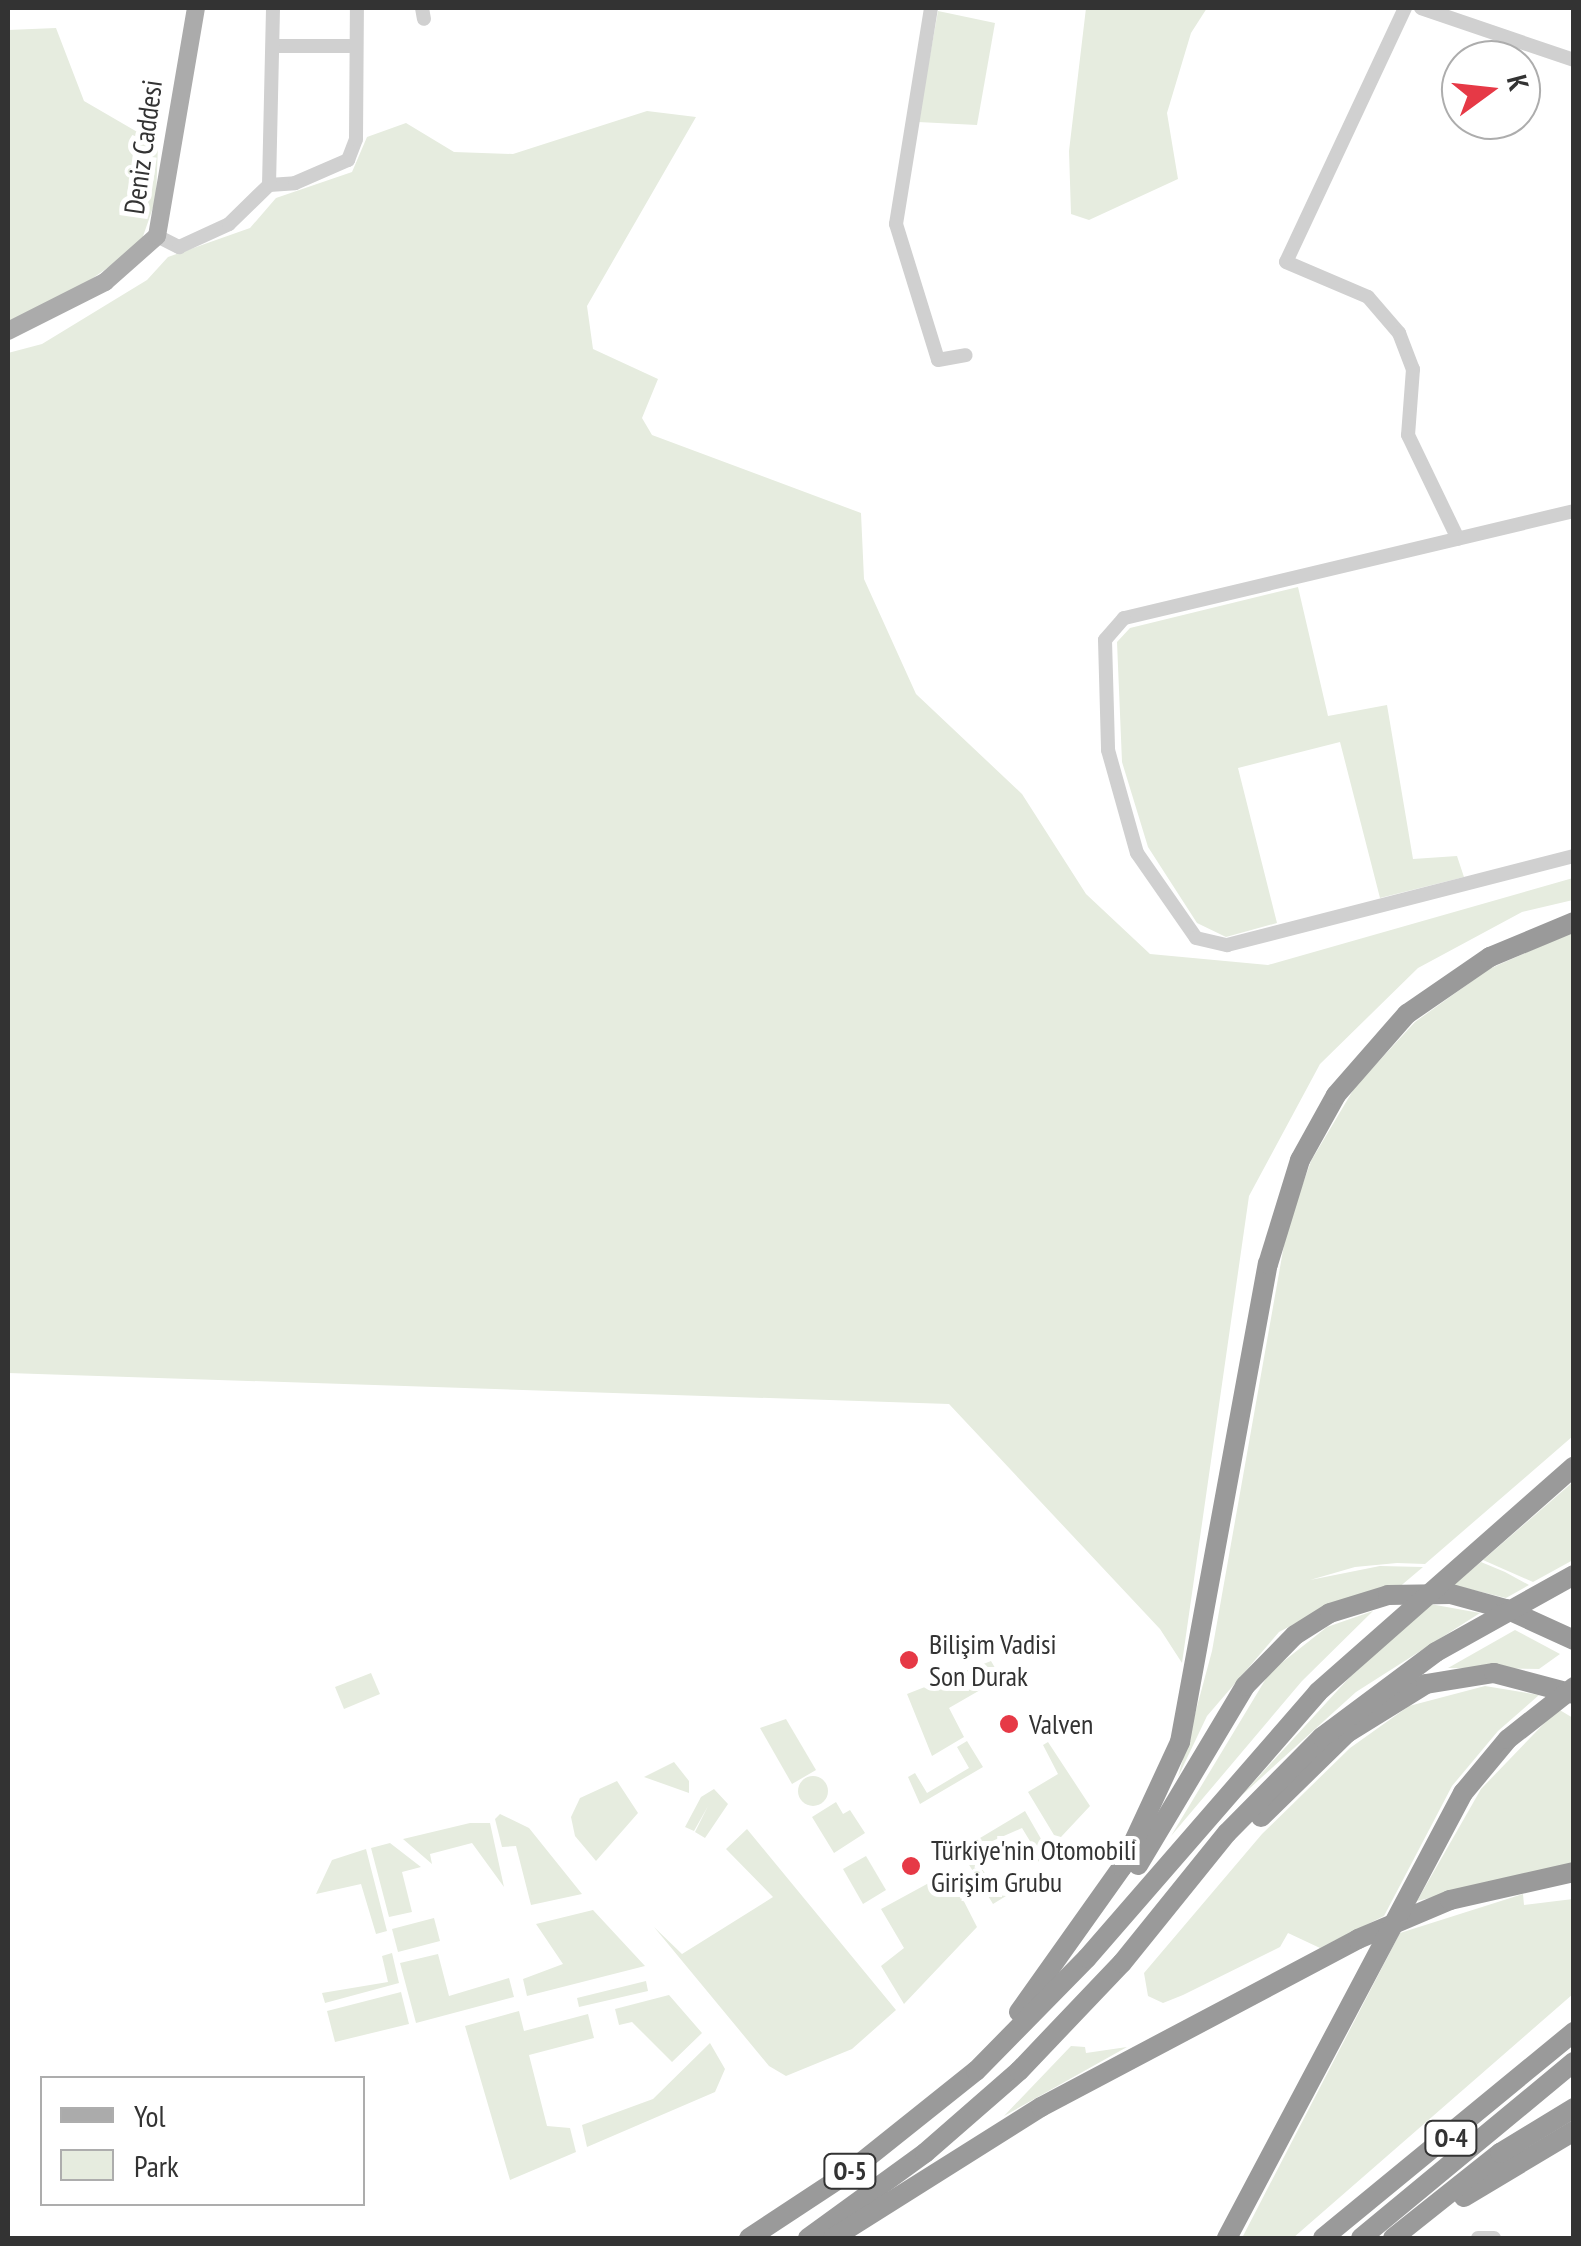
<!DOCTYPE html>
<html>
<head>
<meta charset="utf-8">
<style>
  body { margin:0 }
  #map { position:relative; width:1581px; height:2246px; overflow:hidden; background:#fff; font-family:"PT Sans Narrow",sans-serif }
  div>[style] { position:absolute }
  [style*='--x'] { left:calc(var(--x)*1px); top:calc(var(--y)*1px); width:calc(var(--w)*1px); rotate:calc(var(--a)*1deg) }
  .green>* { inset:0; background:#e6ecdf }
  .round { border-radius:50% }
  .minor>* { height:14px; margin:-7px; padding:0 7px; transform-origin:7px; border-radius:7px; background:#d0d0d0 }
  .major>* { height:18px; margin:-9px; padding:0 9px; transform-origin:9px; border-radius:9px; background:#ababab }
  .highway>* { height:20px; margin:-10px; padding:0 10px; transform-origin:10px; border-radius:10px; background:#9a9a9a }
  .dots>* { width:28px; height:28px; translate:-50% -50%; box-sizing:border-box; border:5px solid #fff; border-radius:50% }
  span { translate:-50% -50%; white-space:nowrap; text-align:center; line-height:1.15; -webkit-text-stroke:10px #fff; paint-order:stroke }
  .shield-label span { padding:2px 8px; background:#fff; border:2px solid; border-radius:8px; -webkit-text-stroke-width:0 }
  .shield-label { font-size:25px; color:#333; font-weight:700 }
  .street-label { font-size:28px; color:#333 }
  .poi-label { font-size:28px; color:#333 }
  .left { translate:0 -50%; text-align:left }
  .frame { position:absolute; inset:0; border:10px solid #333; pointer-events:none }
  .legend { position:absolute; left:40px; top:2076px; width:325px; height:130px; box-sizing:border-box; background:#fff; border:2px solid #adadad; margin:0; padding:12px 18px; list-style:none; font-size:30px; color:#333 }
  .legend li { display:flex; align-items:center; gap:20px; height:50px }
  .legend b { width:50px; border:2px solid #adadad }
  .north { position:absolute; left:1441px; top:40px; width:100px; height:100px; box-sizing:border-box; background:#fff; border:2px solid #adadad; border-radius:50%; rotate:75deg; font-size:28px; font-weight:700; line-height:40px; text-align:center; color:#333 }
  .north::after { content:''; display:block; margin:auto; width:35px; height:45px; background:#e63946; clip-path:polygon(50% 0,100% 100%,50% 72%,0 100%) }
</style>
</head>
<body>
<div id="map">
  <div class="green">
    <i style="clip-path:polygon(1086px 8px,1207px 8px,1191px 33px,1167px 113px,1178px 179px,1089px 220px,1071px 214px,1069px 151px)"></i>
    <i style="clip-path:polygon(938px 11px,995px 23px,977px 125px,918px 122px)"></i>
    <i style="clip-path:polygon(56px 28px,84px 101px,158px 144px,156px 199px,140px 245px,66px 297px,8px 321px,8px 30px)"></i>
    <i style="clip-path:polygon(647px 111px,696px 117px,587px 306px,593px 349px,658px 379px,642px 418px,652px 435px,861px 513px,864px 579px,916px 694px,1022px 794px,1086px 894px,1150px 954px,1268px 965px,1573px 878px,1573px 900px,1522px 912px,1418px 968px,1320px 1064px,1249px 1196px,1182px 1663px,1160px 1629px,949px 1404px,8px 1373px,8px 353px,42px 344px,147px 280px,168px 257px,250px 228px,276px 198px,352px 172px,367px 137px,406px 123px,454px 152px,513px 154px)"></i>
    <i style="clip-path:polygon(1298px 587px,1328px 716px,1387px 705px,1413px 859px,1457px 856px,1464px 877px,1380px 898px,1340px 742px,1238px 768px,1277px 923px,1226px 937px,1197px 923px,1148px 847px,1122px 762px,1117px 642px,1130px 628px)"></i>
    <i style="clip-path:polygon(1573px 932px,1573px 1436px,1425px 1564px,1397px 1563px,1355px 1567px,1310px 1580px,1380px 1566px,1423px 1567px,1397px 1589px,1340px 1600px,1279px 1632px,1207px 1716px,1178px 1777px,1212px 1651px,1287px 1228px,1311px 1161px,1355px 1087px,1415px 1022px,1489px 969px)"></i>
    <i style="clip-path:polygon(1573px 1482px,1573px 1560px,1533px 1582px,1483px 1560px)"></i>
    <i style="clip-path:polygon(1481px 1562px,1505px 1572px,1529px 1585px,1506px 1598px,1453px 1585px)"></i>
    <i style="clip-path:polygon(1430px 1604px,1480px 1613px,1356px 1692px,1240px 1797px,1348px 1679px)"></i>
    <i style="clip-path:polygon(1373px 1611px,1302px 1681px,1171px 1836px,1270px 1672px,1327px 1627px)"></i>
    <i style="clip-path:polygon(1515px 1630px,1560px 1654px,1539px 1669px,1448px 1668px)"></i>
    <i style="clip-path:polygon(991px 1661px,1001px 1678px,949px 1708px,964px 1737px,932px 1756px,907px 1694px)"></i>
    <i style="clip-path:polygon(371px 1673px,380px 1694px,344px 1709px,335px 1687px)"></i>
    <i style="clip-path:polygon(1485px 1686px,1539px 1695px,1498px 1731px,1452px 1786px,1384px 1916px,1320px 1948px,1288px 1933px,1280px 1947px,1183px 1995px,1163px 2003px,1148px 1996px,1144px 1973px,1262px 1834px,1350px 1748px,1409px 1706px)"></i>
    <i style="clip-path:polygon(1558px 1709px,1573px 1718px,1573px 1864px,1417px 1901px,1481px 1789px)"></i>
    <i style="clip-path:polygon(786px 1719px,816px 1770px,792px 1784px,760px 1728px)"></i>
    <i style="clip-path:polygon(967px 1741px,983px 1767px,920px 1804px,908px 1777px,915px 1773px,927px 1793px,969px 1768px,957px 1747px)"></i>
    <i style="clip-path:polygon(1048px 1742px,1090px 1806px,1061px 1837px,1054px 1835px,1028px 1792px,1058px 1774px,1043px 1745px)"></i>
    <i style="clip-path:polygon(674px 1762px,689px 1781px,689px 1793px,644px 1777px)"></i>
    <i class="round" style="left:798px;top:1776px;width:30px;height:30px"></i>
    <i style="clip-path:polygon(617px 1781px,638px 1813px,596px 1861px,575px 1836px,571px 1817px,580px 1798px)"></i>
    <i style="clip-path:polygon(714px 1789px,728px 1804px,705px 1838px,695px 1832px,708px 1806px,694px 1831px,685px 1827px,701px 1797px)"></i>
    <i style="clip-path:polygon(836px 1802px,843px 1814px,850px 1810px,865px 1833px,834px 1853px,812px 1817px)"></i>
    <i style="clip-path:polygon(1025px 1811px,1048px 1851px,1036px 1864px,1039px 1856px,1022px 1828px,981px 1846px,975px 1856px,997px 1895px,1006px 1896px,993px 1904px,960px 1850px)"></i>
    <i style="clip-path:polygon(500px 1814px,529px 1828px,582px 1894px,531px 1905px,516px 1846px,502px 1847px,495px 1819px)"></i>
    <i style="clip-path:polygon(470px 1823px,490px 1823px,504px 1887px,472px 1843px,430px 1854px,432px 1864px,403px 1839px)"></i>
    <i style="clip-path:polygon(747px 1829px,896px 2010px,852px 2049px,786px 2076px,769px 2066px,654px 1927px,682px 1954px,773px 1897px,726px 1849px)"></i>
    <i style="clip-path:polygon(390px 1843px,421px 1867px,402px 1872px,412px 1912px,389px 1917px,371px 1848px)"></i>
    <i style="clip-path:polygon(366px 1849px,387px 1931px,376px 1934px,361px 1884px,316px 1894px,332px 1860px)"></i>
    <i style="clip-path:polygon(866px 1856px,886px 1890px,863px 1904px,843px 1869px)"></i>
    <i style="clip-path:polygon(949px 1872px,977px 1927px,904px 2004px,881px 1966px,904px 1948px,881px 1909px)"></i>
    <i style="clip-path:polygon(1523px 1894px,1524px 1905px,1573px 1899px,1573px 1994px,1293px 2238px,1242px 2238px,1400px 1933px)"></i>
    <i style="clip-path:polygon(593px 1910px,645px 1966px,527px 1996px,523px 1979px,563px 1964px,536px 1924px)"></i>
    <i style="clip-path:polygon(434px 1918px,440px 1941px,398px 1952px,392px 1929px)"></i>
    <i style="clip-path:polygon(392px 1953px,399px 1983px,325px 2003px,322px 1993px,388px 1982px,382px 1956px)"></i>
    <i style="clip-path:polygon(438px 1954px,449px 1996px,509px 1978px,514px 1997px,416px 2023px,400px 1963px)"></i>
    <i style="clip-path:polygon(646px 1981px,648px 1991px,579px 2007px,577px 1998px)"></i>
    <i style="clip-path:polygon(401px 1992px,409px 2024px,335px 2042px,327px 2011px)"></i>
    <i style="clip-path:polygon(669px 1995px,702px 2033px,672px 2062px,632px 2022px,619px 2025px,615px 2009px)"></i>
    <i style="clip-path:polygon(519px 2011px,524px 2031px,588px 2014px,594px 2038px,529px 2055px,547px 2126px,570px 2128px,576px 2152px,510px 2180px,465px 2026px)"></i>
    <i style="clip-path:polygon(710px 2043px,725px 2069px,715px 2092px,587px 2147px,582px 2125px,653px 2099px)"></i>
    <i style="clip-path:polygon(1071px 2046px,1085px 2047px,1086px 2053px,1127px 2047px,1004px 2116px)"></i>
  </div>
  <div class="minor">
    <i style="--x:422;--y:8;--w:11;--a:80"></i>
    <i style="--x:931;--y:8;--w:219;--a:99.2"></i>
    <i style="--x:896;--y:224;--w:142;--a:72.8"></i>
    <i style="--x:938;--y:360;--w:28;--a:-10"></i>
    <i style="--x:1405;--y:8;--w:280;--a:115.1"></i>
    <i style="--x:1286;--y:262;--w:89;--a:23.1"></i>
    <i style="--x:1368;--y:297;--w:48;--a:49.3"></i>
    <i style="--x:1399;--y:333;--w:39;--a:69"></i>
    <i style="--x:1413;--y:369;--w:66;--a:94.3"></i>
    <i style="--x:1408;--y:435;--w:115;--a:64.3"></i>
    <i style="--x:1421;--y:8;--w:162;--a:18.8"></i>
    <i style="--x:275;--y:46;--w:81;--a:0"></i>
    <i style="--x:269;--y:185;--w:26;--a:-4"></i>
    <i style="--x:295;--y:183;--w:58;--a:-23.5"></i>
    <i style="--x:348;--y:160;--w:22;--a:-69"></i>
    <i style="--x:356;--y:139;--w:131;--a:-89.6"></i>
    <i style="--x:157;--y:236;--w:25;--a:27"></i>
    <i style="--x:179;--y:247;--w:55;--a:-24.7"></i>
    <i style="--x:229;--y:224;--w:56;--a:-44.3"></i>
    <i style="--x:269;--y:185;--w:177;--a:-88.7"></i>
    <i style="--x:1574;--y:511;--w:463;--a:166.6"></i>
    <i style="--x:1124;--y:618;--w:29;--a:131"></i>
    <i style="--x:1105;--y:640;--w:110;--a:88.4"></i>
    <i style="--x:1108;--y:750;--w:107;--a:74.3"></i>
    <i style="--x:1137;--y:853;--w:103;--a:55.2"></i>
    <i style="--x:1196;--y:938;--w:32;--a:13"></i>
    <i style="--x:1227;--y:945;--w:358;--a:-14.4"></i>
    <i style="--x:1478;--y:2238;--w:16;--a:0"></i>
  </div>
  <div class="major">
    <i style="--x:8;--y:331;--w:109;--a:-26.8"></i>
    <i style="--x:105;--y:282;--w:69;--a:-41.5"></i>
    <i style="--x:157;--y:236;--w:231;--a:-80.3"></i>
  </div>
  <div class="highway">
    <i style="--x:1261;--y:1817;--w:120;--a:-44.3"></i>
    <i style="--x:1347;--y:1733;--w:93;--a:-31.8"></i>
    <i style="--x:1426;--y:1684;--w:69;--a:-9.2"></i>
    <i style="--x:1494;--y:1673;--w:83;--a:14.7"></i>
    <i style="--x:1138;--y:1865;--w:209;--a:-59.1"></i>
    <i style="--x:1245;--y:1686;--w:71;--a:-45.6"></i>
    <i style="--x:1295;--y:1635;--w:41;--a:-32.2"></i>
    <i style="--x:1330;--y:1613;--w:61;--a:-17.2"></i>
    <i style="--x:1388;--y:1595;--w:63;--a:-0.9"></i>
    <i style="--x:1451;--y:1594;--w:57;--a:15.3"></i>
    <i style="--x:1506;--y:1609;--w:75;--a:24.5"></i>
    <i style="--x:1019;--y:2012;--w:178;--a:-54.6"></i>
    <i style="--x:1122;--y:1867;--w:138;--a:-65.1"></i>
    <i style="--x:1180;--y:1742;--w:486;--a:-79.6"></i>
    <i style="--x:1268;--y:1264;--w:109;--a:-72.9"></i>
    <i style="--x:1300;--y:1160;--w:74;--a:-61"></i>
    <i style="--x:1336;--y:1095;--w:108;--a:-48.8"></i>
    <i style="--x:1407;--y:1014;--w:101;--a:-34.5"></i>
    <i style="--x:1490;--y:957;--w:91;--a:-22.6"></i>
    <i style="--x:1464;--y:2197;--w:128;--a:-31"></i>
    <i style="--x:749;--y:2238;--w:118;--a:-33.3"></i>
    <i style="--x:848;--y:2173;--w:164;--a:-38.6"></i>
    <i style="--x:976;--y:2071;--w:158;--a:-45.5"></i>
    <i style="--x:1087;--y:1958;--w:352;--a:-49"></i>
    <i style="--x:1318;--y:1692;--w:341;--a:-41.4"></i>
    <i style="--x:808;--y:2238;--w:145;--a:-36"></i>
    <i style="--x:925;--y:2153;--w:125;--a:-41.1"></i>
    <i style="--x:1019;--y:2071;--w:149;--a:-46.4"></i>
    <i style="--x:1122;--y:1963;--w:167;--a:-51.1"></i>
    <i style="--x:1227;--y:1833;--w:135;--a:-45.3"></i>
    <i style="--x:1322;--y:1737;--w:142;--a:-36.7"></i>
    <i style="--x:1436;--y:1652;--w:158;--a:-29.2"></i>
    <i style="--x:833;--y:2238;--w:246;--a:-32.2"></i>
    <i style="--x:1041;--y:2107;--w:359;--a:-27.9"></i>
    <i style="--x:1358;--y:1939;--w:100;--a:-23"></i>
    <i style="--x:1450;--y:1900;--w:127;--a:-12.7"></i>
    <i style="--x:1227;--y:2238;--w:504;--a:-62.06"></i>
    <i style="--x:1463;--y:1793;--w:70;--a:-50.2"></i>
    <i style="--x:1508;--y:1739;--w:84;--a:-38.2"></i>
    <i style="--x:1323;--y:2238;--w:325;--a:-39.4"></i>
    <i style="--x:1361;--y:2238;--w:276;--a:-39.6"></i>
    <i style="--x:1393;--y:2238;--w:137;--a:-38.5"></i>
    <i style="--x:1500;--y:2153;--w:87;--a:-31.3"></i>
  </div>
  <div class="dots">
    <i style="left:909px;top:1660px;background:#e63946"></i>
    <i style="left:1009px;top:1724px;background:#e63946"></i>
    <i style="left:911px;top:1866px;background:#e63946"></i>
  </div>
  <div class="shield-label">
    <span style="left:1451px;top:2138px">O-4</span>
    <span style="left:850px;top:2171px">O-5</span>
  </div>
  <div class="street-label">
    <span style="left:143px;top:147px;rotate:-82deg">Deniz Caddesi</span>
  </div>
  <div class="poi-label">
    <span class="left" style="left:929px;top:1660px">Bilişim Vadisi<br>Son Durak</span>
    <span class="left" style="left:1029px;top:1724px">Valven</span>
    <span class="left" style="left:931px;top:1866px">Türkiye'nin Otomobili<br>Girişim Grubu</span>
  </div>
  <div class="frame"></div>
  <ul class="legend">
  <li><b style="height:12px;background:#ababab"></b>Yol</li>
  <li><b style="height:28px;background:#e6ecdf"></b>Park</li>
  </ul>
  <div class="north">K</div>
</div>
</body>
</html>
